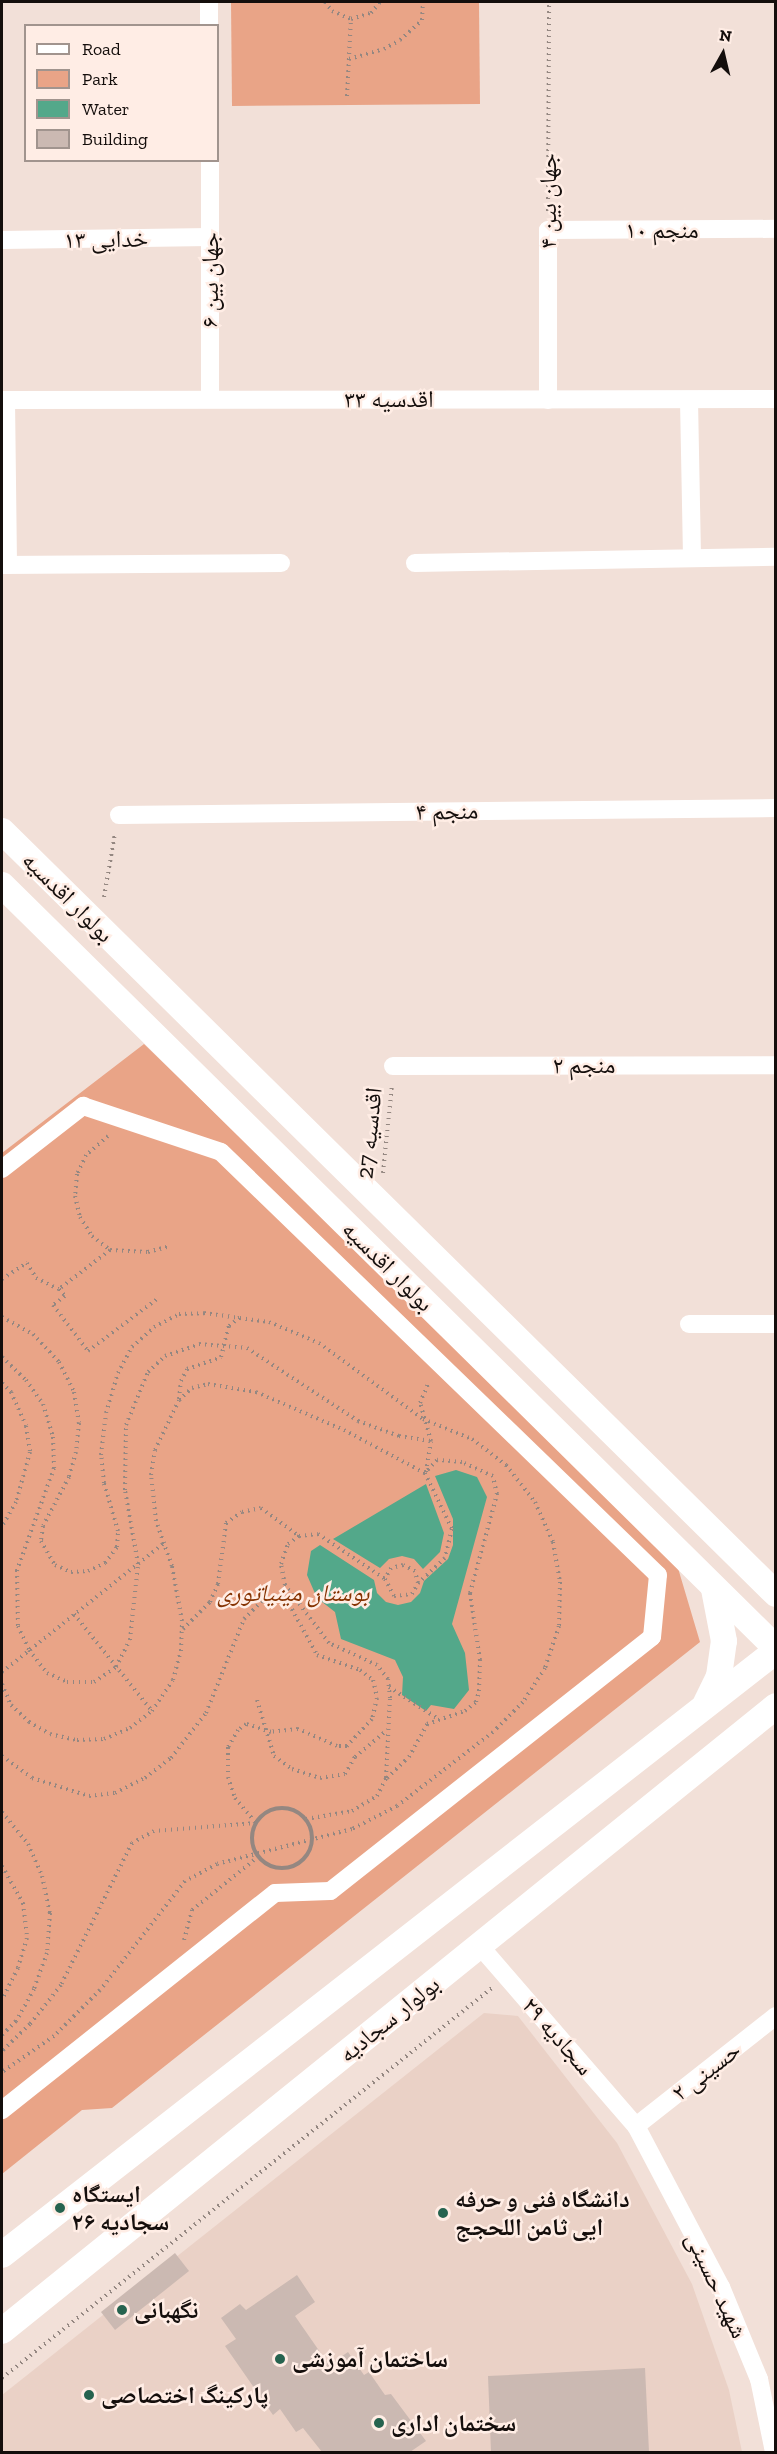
<!DOCTYPE html>
<html>
<head>
<meta charset="utf-8">
<style>
  body { margin:0 }
  #map { position:relative; width:777px; height:2454px; overflow:hidden; background:#f2e0d8; font-family:"Zilla Slab","Noto Naskh Arabic",serif }
  div>[style] { position:absolute }
  [style*='--x'] { left:calc(var(--x)*1px); top:calc(var(--y)*1px); width:calc(var(--w)*1px); rotate:calc(var(--a)*1deg) }
  .built>* { inset:0; background:#ead1c6 }
  .green>* { inset:0; background:#e9a487 }
  .water>* { inset:0; background:#53a88a }
  .building>* { inset:0; background:#cbb9b2 }
  .path>* { height:4px; margin-top:-2px; transform-origin:0; background:repeating-linear-gradient(90deg,#948781 0 1.5px,transparent 0 6px) }
  .path>.ring { margin:-2px; padding:0; box-sizing:content-box; background:none; border:4px solid #948781; border-radius:50% }
  .street>* { height:18px; margin:-9px; padding:0 9px; transform-origin:9px; border-radius:9px; background:#fff }
  .secondary>* { height:26px; margin:-13px; padding:0 13px; transform-origin:13px; border-radius:13px; background:#fff }
  .dots>* { width:16px; height:16px; translate:-50% -50%; box-sizing:border-box; border:3px solid #ffede5; border-radius:50% }
  span { translate:-50% -50%; white-space:nowrap; text-align:center; line-height:1.15; -webkit-text-stroke:5px #ffede5; paint-order:stroke }
  .street-label { font-size:24px; color:#140e0c }
  .park-label { font-size:24px; color:#863302; font-style:italic }
  .poi-label { font-size:24px; color:#140e0c; font-weight:700 }
  .left { translate:0 -50%; text-align:left }
  .frame { position:absolute; inset:0; border:3px solid #140e0c; pointer-events:none }
  .legend { position:absolute; left:24px; top:24px; width:195px; height:138px; box-sizing:border-box; background:#ffede5; border:2px solid #a1948e; margin:0; padding:8px 10px; list-style:none; font-size:18px; color:#140e0c }
  .legend li { display:flex; align-items:center; gap:12px; height:30px }
  .legend b { width:30px; border:2px solid #a1948e }
  .north { position:absolute; left:693px; top:24px; width:60px; height:60px; -webkit-text-stroke:4px #ffede5; paint-order:stroke; rotate:8deg; font-size:16px; font-weight:700; line-height:24px; text-align:center; color:#140e0c }
  .north::after { content:''; display:block; margin:auto; width:21px; height:27px; background:#140e0c; clip-path:polygon(50% 0,100% 100%,50% 72%,0 100%) }
</style>
</head>
<body>
<div id="map">
  <div class="built">
    <i style="clip-path:polygon(484px 2013px,518px 2016px,617px 2143px,692px 2284px,729px 2390px,742px 2452px,2px 2452px,2px 2395px)"></i>
  </div>
  <div class="green">
    <i style="clip-path:polygon(231px 2px,479px 2px,480px 104px,232px 106px)"></i>
    <i style="clip-path:polygon(144px 1044px,675px 1558px,700px 1642px,112px 2108px,82px 2110px,2px 2174px,2px 1153px)"></i>
  </div>
  <div class="water">
    <i style="clip-path:polygon(456px 1470px,477px 1477px,487px 1497px,452px 1624px,465px 1653px,469px 1690px,454px 1709px,431px 1705px,426px 1711px,402px 1695px,403px 1677px,395px 1660px,341px 1639px,335px 1612px,317px 1598px,307px 1575px,311px 1551px,320px 1545px,374px 1580px,377px 1593px,386px 1602px,398px 1605px,411px 1602px,420px 1593px,424px 1581px,448px 1559px,453px 1545px,453px 1519px,435px 1476px)"></i>
    <i style="clip-path:polygon(426px 1484px,444px 1533px,440px 1552px,423px 1569px,414px 1559px,402px 1556px,389px 1559px,380px 1568px,333px 1539px)"></i>
  </div>
  <div class="building">
    <i style="clip-path:polygon(175px 2253px,189px 2271px,115px 2330px,101px 2312px)"></i>
    <i style="clip-path:polygon(297px 2275px,315px 2302px,295px 2316px,329px 2365px,348px 2352px,364px 2375px,369px 2372px,385px 2395px,391px 2394px,426px 2441px,410px 2452px,322px 2452px,303px 2428px,296px 2432px,280px 2409px,273px 2415px,225px 2346px,236px 2339px,221px 2318px,240px 2304px,246px 2310px)"></i>
    <i style="clip-path:polygon(645px 2368px,649px 2452px,491px 2452px,488px 2376px)"></i>
  </div>
  <div class="path">
    <i style="--x:325;--y:2;--w:11;--a:52"></i>
    <i style="--x:332;--y:11;--w:21;--a:23"></i>
    <i style="--x:351;--y:19;--w:21;--a:-17"></i>
    <i style="--x:371;--y:13;--w:14;--a:-51"></i>
    <i style="--x:349;--y:59;--w:36;--a:-16"></i>
    <i style="--x:384;--y:49;--w:18;--a:-29"></i>
    <i style="--x:400;--y:40;--w:30;--a:-42"></i>
    <i style="--x:422;--y:20;--w:18;--a:-87"></i>
    <i style="--x:347;--y:96;--w:77;--a:-87"></i>
    <i style="--x:548;--y:211;--w:209;--a:-89.7"></i>
    <i style="--x:104;--y:897;--w:65;--a:-80.2"></i>
    <i style="--x:108;--y:1136;--w:29;--a:139"></i>
    <i style="--x:86;--y:1155;--w:21;--a:115"></i>
    <i style="--x:77;--y:1174;--w:22;--a:95"></i>
    <i style="--x:75;--y:1196;--w:22;--a:77"></i>
    <i style="--x:80;--y:1217;--w:22;--a:58"></i>
    <i style="--x:92;--y:1236;--w:23;--a:38"></i>
    <i style="--x:110;--y:1250;--w:38;--a:3"></i>
    <i style="--x:148;--y:1252;--w:23;--a:-15"></i>
    <i style="--x:383;--y:1173;--w:89;--a:-84.2"></i>
    <i style="--x:110;--y:1250;--w:64;--a:142.6"></i>
    <i style="--x:59;--y:1289;--w:9;--a:49"></i>
    <i style="--x:65;--y:1296;--w:15;--a:143"></i>
    <i style="--x:53;--y:1305;--w:58;--a:52.7"></i>
    <i style="--x:88;--y:1351;--w:86;--a:-37"></i>
    <i style="--x:2;--y:1279;--w:30;--a:-33"></i>
    <i style="--x:27;--y:1263;--w:17;--a:59"></i>
    <i style="--x:36;--y:1278;--w:25;--a:26"></i>
    <i style="--x:2;--y:1317;--w:35;--a:29"></i>
    <i style="--x:33;--y:1334;--w:38;--a:47"></i>
    <i style="--x:59;--y:1362;--w:34;--a:63"></i>
    <i style="--x:74;--y:1392;--w:31;--a:81"></i>
    <i style="--x:79;--y:1423;--w:29;--a:96"></i>
    <i style="--x:76;--y:1452;--w:26;--a:106"></i>
    <i style="--x:69;--y:1477;--w:55;--a:118"></i>
    <i style="--x:43;--y:1526;--w:15;--a:98"></i>
    <i style="--x:41;--y:1541;--w:28;--a:60"></i>
    <i style="--x:55;--y:1565;--w:17;--a:24"></i>
    <i style="--x:71;--y:1572;--w:17;--a:-3"></i>
    <i style="--x:88;--y:1571;--w:19;--a:-25"></i>
    <i style="--x:105;--y:1563;--w:20;--a:-53"></i>
    <i style="--x:117;--y:1547;--w:16;--a:-86"></i>
    <i style="--x:118;--y:1531;--w:50;--a:-106.3"></i>
    <i style="--x:104;--y:1483;--w:28;--a:-96"></i>
    <i style="--x:101;--y:1455;--w:42;--a:-83.2"></i>
    <i style="--x:106;--y:1413;--w:42;--a:-73.3"></i>
    <i style="--x:118;--y:1373;--w:30;--a:-62"></i>
    <i style="--x:132;--y:1347;--w:30;--a:-42"></i>
    <i style="--x:154;--y:1327;--w:28;--a:-27"></i>
    <i style="--x:179;--y:1314;--w:25;--a:-2"></i>
    <i style="--x:204;--y:1313;--w:66;--a:7.9"></i>
    <i style="--x:269;--y:1322;--w:54;--a:22.8"></i>
    <i style="--x:319;--y:1343;--w:129;--a:36.2"></i>
    <i style="--x:423;--y:1419;--w:53;--a:22.2"></i>
    <i style="--x:472;--y:1439;--w:43;--a:37.4"></i>
    <i style="--x:506;--y:1465;--w:47;--a:51.9"></i>
    <i style="--x:535;--y:1502;--w:44;--a:65.8"></i>
    <i style="--x:553;--y:1542;--w:41;--a:80.1"></i>
    <i style="--x:560;--y:1582;--w:44;--a:91.3"></i>
    <i style="--x:559;--y:1626;--w:44;--a:108.4"></i>
    <i style="--x:545;--y:1668;--w:40;--a:122.9"></i>
    <i style="--x:523;--y:1702;--w:42;--a:135"></i>
    <i style="--x:493;--y:1732;--w:121;--a:142.4"></i>
    <i style="--x:397;--y:1806;--w:51;--a:152.9"></i>
    <i style="--x:352;--y:1829;--w:139;--a:165.5"></i>
    <i style="--x:217;--y:1864;--w:36;--a:152"></i>
    <i style="--x:185;--y:1881;--w:138;--a:127.9"></i>
    <i style="--x:100;--y:1990;--w:65;--a:135"></i>
    <i style="--x:54;--y:2036;--w:63;--a:145.3"></i>
    <i style="--x:2;--y:1357;--w:33;--a:44"></i>
    <i style="--x:26;--y:1380;--w:29;--a:55"></i>
    <i style="--x:43;--y:1404;--w:34;--a:73"></i>
    <i style="--x:53;--y:1437;--w:31;--a:88"></i>
    <i style="--x:54;--y:1468;--w:109;--a:109.9"></i>
    <i style="--x:17;--y:1570;--w:56;--a:89"></i>
    <i style="--x:18;--y:1626;--w:26;--a:65"></i>
    <i style="--x:29;--y:1650;--w:29;--a:52"></i>
    <i style="--x:47;--y:1673;--w:22;--a:24"></i>
    <i style="--x:67;--y:1682;--w:27;--a:0"></i>
    <i style="--x:94;--y:1682;--w:27;--a:-34"></i>
    <i style="--x:116;--y:1667;--w:30;--a:-63"></i>
    <i style="--x:130;--y:1640;--w:76;--a:-84"></i>
    <i style="--x:138;--y:1564;--w:75;--a:-100"></i>
    <i style="--x:125;--y:1490;--w:65;--a:-89.1"></i>
    <i style="--x:126;--y:1425;--w:57;--a:-67.5"></i>
    <i style="--x:148;--y:1372;--w:23;--a:-43"></i>
    <i style="--x:165;--y:1356;--w:36;--a:-19"></i>
    <i style="--x:199;--y:1344;--w:48;--a:4.8"></i>
    <i style="--x:247;--y:1348;--w:133;--a:33.3"></i>
    <i style="--x:358;--y:1421;--w:44;--a:20.1"></i>
    <i style="--x:399;--y:1436;--w:32;--a:9"></i>
    <i style="--x:2;--y:1383;--w:13;--a:45"></i>
    <i style="--x:11;--y:1392;--w:37;--a:66"></i>
    <i style="--x:26;--y:1426;--w:26;--a:81"></i>
    <i style="--x:30;--y:1452;--w:52;--a:105.6"></i>
    <i style="--x:16;--y:1502;--w:28;--a:120"></i>
    <i style="--x:179;--y:1399;--w:18;--a:-84"></i>
    <i style="--x:181;--y:1381;--w:13;--a:-63"></i>
    <i style="--x:187;--y:1369;--w:36;--a:-19"></i>
    <i style="--x:221;--y:1357;--w:32;--a:-76"></i>
    <i style="--x:229;--y:1326;--w:14;--a:-39"></i>
    <i style="--x:426;--y:1472;--w:31;--a:-81"></i>
    <i style="--x:431;--y:1441;--w:40;--a:-106"></i>
    <i style="--x:420;--y:1403;--w:23;--a:-67"></i>
    <i style="--x:74;--y:1614;--w:124;--a:51.2"></i>
    <i style="--x:183;--y:1629;--w:38;--a:-45"></i>
    <i style="--x:210;--y:1602;--w:20;--a:-66"></i>
    <i style="--x:218;--y:1584;--w:62;--a:-82.5"></i>
    <i style="--x:226;--y:1523;--w:19;--a:-35"></i>
    <i style="--x:242;--y:1512;--w:19;--a:-12"></i>
    <i style="--x:261;--y:1508;--w:47;--a:36.4"></i>
    <i style="--x:2;--y:1672;--w:206;--a:-38.5"></i>
    <i style="--x:2;--y:1684;--w:23;--a:67"></i>
    <i style="--x:11;--y:1705;--w:25;--a:43"></i>
    <i style="--x:29;--y:1722;--w:24;--a:30"></i>
    <i style="--x:50;--y:1734;--w:28;--a:13"></i>
    <i style="--x:77;--y:1740;--w:27;--a:-2"></i>
    <i style="--x:104;--y:1739;--w:28;--a:-23"></i>
    <i style="--x:130;--y:1728;--w:28;--a:-38"></i>
    <i style="--x:152;--y:1711;--w:37;--a:-56"></i>
    <i style="--x:173;--y:1680;--w:30;--a:-75"></i>
    <i style="--x:181;--y:1651;--w:30;--a:-88"></i>
    <i style="--x:182;--y:1621;--w:56;--a:-100.3"></i>
    <i style="--x:172;--y:1566;--w:48;--a:-109.6"></i>
    <i style="--x:156;--y:1521;--w:46;--a:-96.2"></i>
    <i style="--x:151;--y:1475;--w:25;--a:-81"></i>
    <i style="--x:155;--y:1450;--w:55;--a:-64.4"></i>
    <i style="--x:179;--y:1400;--w:18;--a:-43"></i>
    <i style="--x:192;--y:1388;--w:16;--a:-14"></i>
    <i style="--x:208;--y:1384;--w:49;--a:9.5"></i>
    <i style="--x:256;--y:1392;--w:96;--a:23.4"></i>
    <i style="--x:344;--y:1430;--w:92;--a:28"></i>
    <i style="--x:425;--y:1473;--w:62;--a:64.3"></i>
    <i style="--x:452;--y:1529;--w:30;--a:104"></i>
    <i style="--x:445;--y:1558;--w:37;--a:137"></i>
    <i style="--x:389;--y:1687;--w:57;--a:32.9"></i>
    <i style="--x:257;--y:1700;--w:59;--a:73.1"></i>
    <i style="--x:274;--y:1756;--w:22;--a:36"></i>
    <i style="--x:292;--y:1769;--w:29;--a:18"></i>
    <i style="--x:320;--y:1778;--w:25;--a:-9"></i>
    <i style="--x:345;--y:1774;--w:20;--a:-60"></i>
    <i style="--x:355;--y:1757;--w:40;--a:-40"></i>
    <i style="--x:2;--y:1756;--w:37;--a:36"></i>
    <i style="--x:32;--y:1778;--w:60;--a:17.5"></i>
    <i style="--x:89;--y:1796;--w:26;--a:-7"></i>
    <i style="--x:115;--y:1793;--w:34;--a:-27"></i>
    <i style="--x:145;--y:1778;--w:33;--a:-38"></i>
    <i style="--x:171;--y:1758;--w:57;--a:-52.1"></i>
    <i style="--x:206;--y:1713;--w:101;--a:-68"></i>
    <i style="--x:244;--y:1619;--w:25;--a:-45"></i>
    <i style="--x:262;--y:1601;--w:15;--a:-8"></i>
    <i style="--x:277;--y:1599;--w:13;--a:23"></i>
    <i style="--x:289;--y:1604;--w:58;--a:61.2"></i>
    <i style="--x:317;--y:1655;--w:46;--a:19.2"></i>
    <i style="--x:360;--y:1670;--w:16;--a:38"></i>
    <i style="--x:373;--y:1680;--w:18;--a:77"></i>
    <i style="--x:377;--y:1698;--w:22;--a:103"></i>
    <i style="--x:372;--y:1719;--w:37;--a:133"></i>
    <i style="--x:347;--y:1746;--w:10;--a:180"></i>
    <i style="--x:337;--y:1746;--w:43;--a:-156.4"></i>
    <i style="--x:298;--y:1729;--w:27;--a:174"></i>
    <i style="--x:271;--y:1732;--w:26;--a:-162"></i>
    <i style="--x:246;--y:1724;--w:10;--a:143"></i>
    <i style="--x:238;--y:1730;--w:20;--a:120"></i>
    <i style="--x:228;--y:1747;--w:30;--a:90"></i>
    <i style="--x:228;--y:1777;--w:22;--a:72"></i>
    <i style="--x:235;--y:1798;--w:33;--a:50"></i>
    <i style="--x:256;--y:1823;--w:102;--a:175.5"></i>
    <i style="--x:154;--y:1831;--w:25;--a:151"></i>
    <i style="--x:132;--y:1843;--w:159;--a:116.6"></i>
    <i style="--x:61;--y:1985;--w:50;--a:128.5"></i>
    <i style="--x:30;--y:2024;--w:39;--a:136"></i>
    <i style="--x:387;--y:1778;--w:30;--a:-44"></i>
    <i style="--x:409;--y:1757;--w:38;--a:-61"></i>
    <i style="--x:427;--y:1724;--w:40;--a:-18.9"></i>
    <i style="--x:465;--y:1711;--w:14;--a:-39"></i>
    <i style="--x:476;--y:1702;--w:11;--a:-75"></i>
    <i style="--x:479;--y:1691;--w:31;--a:-88"></i>
    <i style="--x:480;--y:1660;--w:68;--a:-98.5"></i>
    <i style="--x:470;--y:1593;--w:103;--a:-74.7"></i>
    <i style="--x:497;--y:1494;--w:18;--a:-103"></i>
    <i style="--x:493;--y:1476;--w:34;--a:-156"></i>
    <i style="--x:462;--y:1462;--w:25;--a:-175"></i>
    <i style="--x:437;--y:1460;--w:18;--a:133"></i>
    <i class="ring" style="left:252px;top:1808px;width:56px;height:56px"></i>
    <i style="--x:2;--y:1812;--w:41;--a:50.9"></i>
    <i style="--x:28;--y:1844;--w:35;--a:66"></i>
    <i style="--x:42;--y:1876;--w:38;--a:78"></i>
    <i style="--x:50;--y:1913;--w:40;--a:94.3"></i>
    <i style="--x:47;--y:1953;--w:38;--a:110"></i>
    <i style="--x:34;--y:1989;--w:37;--a:119"></i>
    <i style="--x:16;--y:2021;--w:20;--a:135"></i>
    <i style="--x:306;--y:1819;--w:47;--a:-9.9"></i>
    <i style="--x:352;--y:1811;--w:29;--a:-31"></i>
    <i style="--x:377;--y:1796;--w:20;--a:-63"></i>
    <i style="--x:386;--y:1778;--w:80;--a:-87.1"></i>
    <i style="--x:390;--y:1698;--w:19;--a:-96"></i>
    <i style="--x:388;--y:1679;--w:18;--a:-128"></i>
    <i style="--x:377;--y:1665;--w:53;--a:-155.4"></i>
    <i style="--x:329;--y:1643;--w:73;--a:-127.2"></i>
    <i style="--x:285;--y:1585;--w:21;--a:-101"></i>
    <i style="--x:281;--y:1564;--w:21;--a:-71"></i>
    <i style="--x:288;--y:1544;--w:14;--a:-36"></i>
    <i style="--x:299;--y:1536;--w:19;--a:-6"></i>
    <i style="--x:318;--y:1534;--w:81;--a:33.9"></i>
    <i style="--x:385;--y:1579;--w:19;--a:62"></i>
    <i style="--x:394;--y:1596;--w:18;--a:-6"></i>
    <i style="--x:412;--y:1594;--w:13;--a:-61"></i>
    <i style="--x:418;--y:1583;--w:12;--a:-104"></i>
    <i style="--x:415;--y:1571;--w:13;--a:-153"></i>
    <i style="--x:403;--y:1565;--w:12;--a:166"></i>
    <i style="--x:391;--y:1568;--w:13;--a:119"></i>
    <i style="--x:2;--y:1866;--w:43;--a:60.4"></i>
    <i style="--x:23;--y:1903;--w:35;--a:83"></i>
    <i style="--x:27;--y:1938;--w:31;--a:107"></i>
    <i style="--x:18;--y:1968;--w:35;--a:117"></i>
    <i style="--x:184;--y:1940;--w:31;--a:-75"></i>
    <i style="--x:192;--y:1910;--w:85;--a:-38.8"></i>
    <i style="--x:2;--y:2378;--w:626;--a:-38.52"></i>
  </div>
  <div class="street">
    <i style="--x:209;--y:2;--w:24;--a:90"></i>
    <i style="--x:2;--y:240;--w:208;--a:-0.8"></i>
    <i style="--x:210;--y:399;--w:239;--a:-90"></i>
    <i style="--x:2;--y:400;--w:774;--a:-0.07"></i>
    <i style="--x:6;--y:400;--w:165;--a:89.3"></i>
    <i style="--x:548;--y:400;--w:170;--a:-90"></i>
    <i style="--x:548;--y:230;--w:228;--a:-0.3"></i>
    <i style="--x:689;--y:400;--w:158;--a:88.9"></i>
    <i style="--x:415;--y:563;--w:361;--a:-1"></i>
    <i style="--x:2;--y:565;--w:279;--a:-0.4"></i>
    <i style="--x:119;--y:815;--w:657;--a:-0.61"></i>
    <i style="--x:393;--y:1066;--w:383;--a:-0.1"></i>
    <i style="--x:2;--y:1169;--w:103;--a:-37.9"></i>
    <i style="--x:83;--y:1106;--w:145;--a:18.4"></i>
    <i style="--x:221;--y:1152;--w:608;--a:44.07"></i>
    <i style="--x:658;--y:1575;--w:62;--a:95.5"></i>
    <i style="--x:652;--y:1637;--w:410;--a:141.7"></i>
    <i style="--x:330;--y:1891;--w:55;--a:177.9"></i>
    <i style="--x:275;--y:1893;--w:349;--a:141.5"></i>
    <i style="--x:689;--y:1324;--w:87;--a:0"></i>
    <i style="--x:479;--y:1945;--w:240;--a:49.1"></i>
    <i style="--x:636;--y:2126;--w:182;--a:62.2"></i>
    <i style="--x:721;--y:2287;--w:100;--a:67.6"></i>
    <i style="--x:759;--y:2379;--w:75;--a:78.4"></i>
    <i style="--x:636;--y:2126;--w:178;--a:-38.2"></i>
  </div>
  <div class="secondary">
    <i style="--x:2;--y:831;--w:1087;--a:44.59"></i>
    <i style="--x:2;--y:885;--w:1087;--a:44.59"></i>
    <i style="--x:706;--y:1703;--w:30;--a:-64"></i>
    <i style="--x:719;--y:1676;--w:35;--a:-82"></i>
    <i style="--x:724;--y:1641;--w:53;--a:-100.9"></i>
    <i style="--x:2;--y:2255;--w:982;--a:-37.97"></i>
    <i style="--x:2;--y:2331;--w:995;--a:-38.92"></i>
  </div>
  <div class="dots">
    <i style="left:60px;top:2208px;background:#26634f"></i>
    <i style="left:443px;top:2213px;background:#26634f"></i>
    <i style="left:122px;top:2310px;background:#26634f"></i>
    <i style="left:280px;top:2359px;background:#26634f"></i>
    <i style="left:89px;top:2395px;background:#26634f"></i>
    <i style="left:379px;top:2423px;background:#26634f"></i>
  </div>
  <div class="street-label">
    <span style="left:548px;top:201px;rotate:-90deg">جهان بین ۴</span>
    <span style="left:662px;top:230px">منجم ۱۰</span>
    <span style="left:106px;top:239px;rotate:-1deg">خدایی ۱۳</span>
    <span style="left:210px;top:280px;rotate:-90deg">جهان بین ۶</span>
    <span style="left:389px;top:399px">اقدسیه ۳۳</span>
    <span style="left:447px;top:811px;rotate:-1deg">منجم ۴</span>
    <span style="left:68px;top:897px;rotate:45deg">بولوار اقدسیه</span>
    <span style="left:584px;top:1065px">منجم ۲</span>
    <span style="left:369px;top:1133px;rotate:-84deg">اقدسیه 27</span>
    <span style="left:388px;top:1266px;rotate:45deg">بولوار اقدسیه</span>
    <span style="left:389px;top:2019px;rotate:-39deg">بولوار سجادیه</span>
    <span style="left:558px;top:2036px;rotate:49deg">سجادیه ۲۹</span>
    <span style="left:706px;top:2071px;rotate:-38deg">حسینی ۲</span>
    <span style="left:717px;top:2285px;rotate:65deg">شهید حسینی</span>
  </div>
  <div class="park-label">
    <span style="left:293px;top:1593px">بوستان مینیاتوری</span>
  </div>
  <div class="poi-label">
    <span class="left" style="left:72px;top:2208px">ایستگاه<br>سجادیه ۲۶</span>
    <span class="left" style="left:455px;top:2213px">دانشگاه فنی و حرفه<br>ایی ثامن اللحجج</span>
    <span class="left" style="left:134px;top:2310px">نگهبانی</span>
    <span class="left" style="left:292px;top:2359px">ساختمان آموزشی</span>
    <span class="left" style="left:101px;top:2395px">پارکینگ اختصاصی</span>
    <span class="left" style="left:391px;top:2423px">سختمان اداری</span>
  </div>
  <div class="frame"></div>
  <ul class="legend">
  <li><b style="height:8px;background:#fff"></b>Road</li>
  <li><b style="height:16px;background:#e9a487"></b>Park</li>
  <li><b style="height:16px;background:#53a88a"></b>Water</li>
  <li><b style="height:16px;background:#cbb9b2"></b>Building</li>
  </ul>
  <div class="north">N</div>
</div>
</body>
</html>
